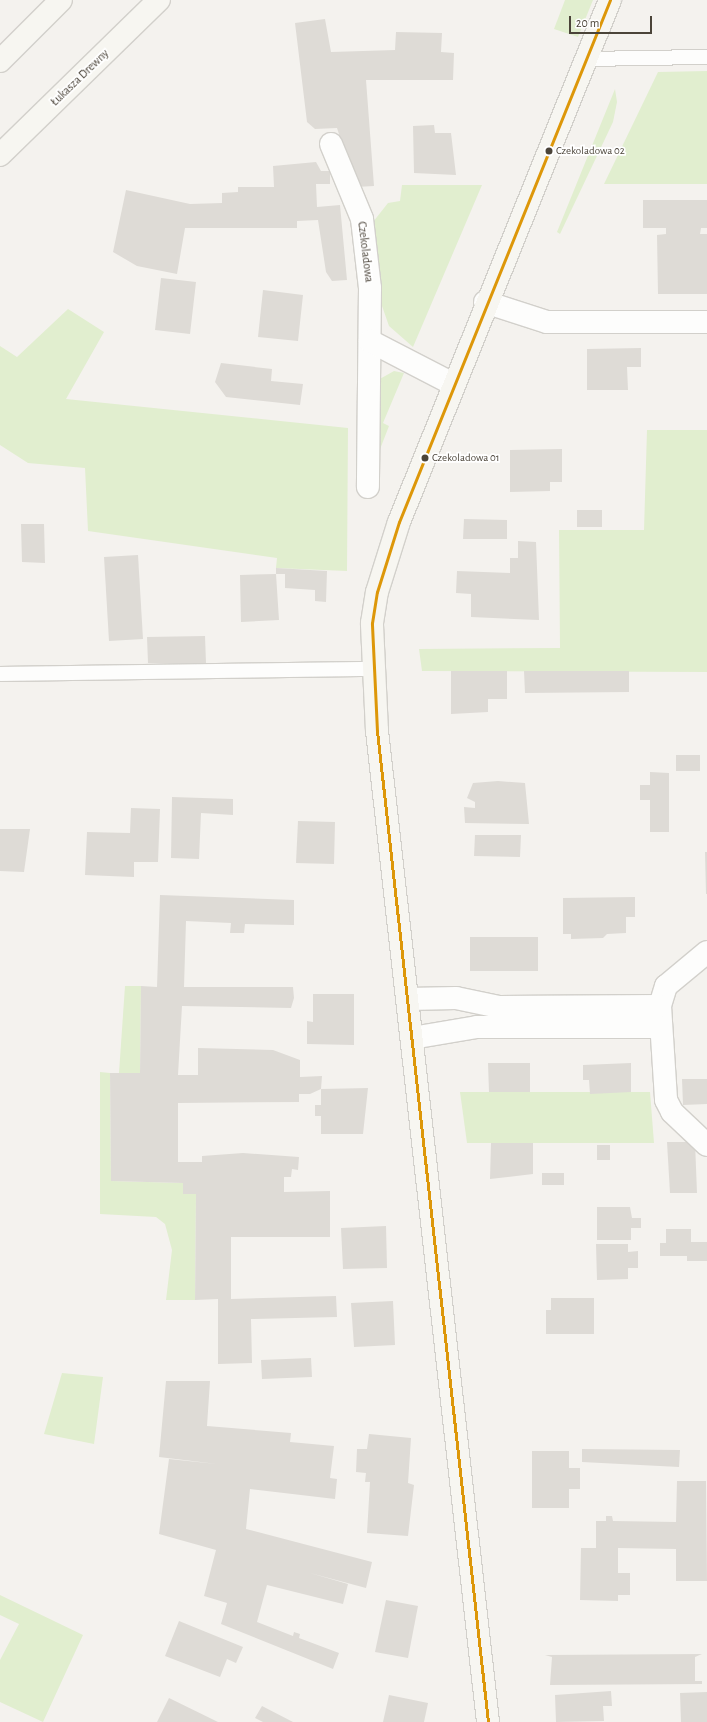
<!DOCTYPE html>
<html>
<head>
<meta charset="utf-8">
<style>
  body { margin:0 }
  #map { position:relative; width:707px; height:1722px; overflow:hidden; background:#f4f2ee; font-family:"Alegreya Sans",sans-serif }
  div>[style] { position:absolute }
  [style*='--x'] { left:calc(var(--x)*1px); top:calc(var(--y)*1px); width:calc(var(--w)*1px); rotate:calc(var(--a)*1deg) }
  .green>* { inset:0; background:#e1eecf }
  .building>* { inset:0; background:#dedbd6 }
  .roads { filter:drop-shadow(1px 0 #d2d0cb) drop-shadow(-1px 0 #d2d0cb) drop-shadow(0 1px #d2d0cb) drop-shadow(0 -1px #d2d0cb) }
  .lane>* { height:14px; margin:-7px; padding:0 7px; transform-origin:7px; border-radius:7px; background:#fdfdfc }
  .street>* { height:22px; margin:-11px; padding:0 11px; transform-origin:11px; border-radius:11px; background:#fdfdfc }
  .secondary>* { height:22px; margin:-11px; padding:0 11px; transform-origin:11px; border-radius:11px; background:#f7f6f1 }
  .bus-1>* { height:3px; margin:-1.5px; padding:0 1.5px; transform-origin:1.5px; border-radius:1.5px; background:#dd9709 }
  .dots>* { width:11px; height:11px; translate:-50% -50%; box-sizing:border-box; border:2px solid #fff; border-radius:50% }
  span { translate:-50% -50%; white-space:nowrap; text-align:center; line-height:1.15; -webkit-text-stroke:3.5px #fff; paint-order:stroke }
  .bus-label { font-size:11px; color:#4b4439 }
  .left { translate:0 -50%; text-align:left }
  .street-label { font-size:12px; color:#4b4439 }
  .scale { position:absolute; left:569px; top:16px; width:83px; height:18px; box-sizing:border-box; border:2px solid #4b4439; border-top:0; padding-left:5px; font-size:12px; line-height:14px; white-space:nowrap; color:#4b4439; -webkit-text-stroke:3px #fff; paint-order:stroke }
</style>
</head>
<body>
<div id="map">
  <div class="green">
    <i style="clip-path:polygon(565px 0,593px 0,578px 37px,554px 29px)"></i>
    <i style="clip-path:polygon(707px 71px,707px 184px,604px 184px,658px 72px)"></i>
    <i style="clip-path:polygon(615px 89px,617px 102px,613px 122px,560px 234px,557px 232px)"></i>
    <i style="clip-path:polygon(402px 185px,482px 185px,413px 347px,389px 326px,382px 306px,373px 222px,388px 203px,400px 201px)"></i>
    <i style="clip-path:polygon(68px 309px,104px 332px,66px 399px,348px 428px,347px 571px,276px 568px,277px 558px,88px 531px,85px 468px,28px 463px,0 445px,0 346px,17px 357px)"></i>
    <i style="clip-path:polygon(394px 371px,404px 373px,383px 423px,389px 426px,377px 457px,378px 380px)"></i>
    <i style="clip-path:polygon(647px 430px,707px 430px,707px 672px,422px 671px,419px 649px,560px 648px,559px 530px,644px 530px)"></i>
    <i style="clip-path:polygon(125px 986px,141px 986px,140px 1073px,119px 1073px)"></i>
    <i style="clip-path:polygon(100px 1072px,110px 1073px,111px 1181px,183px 1183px,183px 1194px,196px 1194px,195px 1300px,166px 1300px,172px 1250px,165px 1224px,156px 1217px,100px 1214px)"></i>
    <i style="clip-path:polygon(460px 1092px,650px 1092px,654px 1143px,467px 1143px)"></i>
    <i style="clip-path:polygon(62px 1373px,103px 1377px,94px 1444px,44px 1434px)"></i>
    <i style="clip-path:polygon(0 1595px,83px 1635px,43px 1722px,0 1702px,0 1660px,19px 1624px,0 1615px)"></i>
  </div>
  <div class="building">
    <i style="clip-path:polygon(325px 19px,331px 52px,395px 50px,396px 32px,442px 33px,441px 52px,454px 53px,453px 80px,366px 80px,374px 186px,356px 187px,337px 128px,315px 129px,307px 122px,295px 23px)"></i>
    <i style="clip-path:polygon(434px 125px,435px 133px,451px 133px,456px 175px,414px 173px,413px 126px)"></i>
    <i style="clip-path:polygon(316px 162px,321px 171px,330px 171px,330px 184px,316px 184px,317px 207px,340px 205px,347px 280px,332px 281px,326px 272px,318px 220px,297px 221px,297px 228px,185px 228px,177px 274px,137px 266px,113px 252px,126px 190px,190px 204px,222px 203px,222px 193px,238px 192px,238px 187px,274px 187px,273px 166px)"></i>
    <i style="clip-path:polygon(643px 200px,707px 200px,707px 228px,701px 228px,700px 234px,707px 234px,707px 294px,658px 294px,657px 235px,666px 234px,666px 228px,643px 228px)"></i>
    <i style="clip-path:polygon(161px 278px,196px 282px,190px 334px,155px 330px)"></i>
    <i style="clip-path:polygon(263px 290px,303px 295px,298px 341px,258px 337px)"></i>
    <i style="clip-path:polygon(641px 348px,641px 367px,627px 367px,628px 390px,587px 390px,587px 349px)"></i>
    <i style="clip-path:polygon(221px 363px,272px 369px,271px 381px,303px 384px,300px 405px,226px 397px,215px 382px)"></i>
    <i style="clip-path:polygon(562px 449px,562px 482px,550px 482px,550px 491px,510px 492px,510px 450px)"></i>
    <i style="clip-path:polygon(577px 510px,602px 510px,602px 527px,577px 527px)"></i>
    <i style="clip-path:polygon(464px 519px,507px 520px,507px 539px,463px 539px)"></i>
    <i style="clip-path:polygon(21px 524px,44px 524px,45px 563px,22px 562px)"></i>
    <i style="clip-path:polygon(518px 541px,536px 542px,539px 620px,471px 617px,471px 594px,456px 593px,457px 571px,510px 573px,510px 558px,518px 558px)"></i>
    <i style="clip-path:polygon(138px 555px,143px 639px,109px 641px,104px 557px)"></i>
    <i style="clip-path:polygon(276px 568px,327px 571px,326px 602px,315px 601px,315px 590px,285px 588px,285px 574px,276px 574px,279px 620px,241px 622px,240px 575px,276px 574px)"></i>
    <i style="clip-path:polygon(205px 636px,206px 663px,148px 663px,147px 637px)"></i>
    <i style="clip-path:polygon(451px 671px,507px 671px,507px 699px,488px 699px,488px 712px,451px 714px)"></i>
    <i style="clip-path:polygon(524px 671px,629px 671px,629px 692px,525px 693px)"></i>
    <i style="clip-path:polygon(676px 755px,700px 755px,700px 771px,676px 771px)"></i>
    <i style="clip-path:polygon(650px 772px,669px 773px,669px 832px,650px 832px,650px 800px,640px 800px,640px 785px,650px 785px)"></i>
    <i style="clip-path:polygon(498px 781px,525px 783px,529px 824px,465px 823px,464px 807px,475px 808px,475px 802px,467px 798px,473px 783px)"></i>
    <i style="clip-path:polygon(172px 797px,233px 799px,233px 815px,201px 813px,199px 859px,171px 858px)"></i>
    <i style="clip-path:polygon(131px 808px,160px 809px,158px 862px,134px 862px,134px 877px,85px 875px,87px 832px,130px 833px)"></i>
    <i style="clip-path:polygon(298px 821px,335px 822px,334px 864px,296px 863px)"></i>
    <i style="clip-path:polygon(0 829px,30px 829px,24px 872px,0 871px)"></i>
    <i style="clip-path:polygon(475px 835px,521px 835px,520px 857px,474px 856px)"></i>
    <i style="clip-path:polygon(705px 852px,707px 852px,707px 894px,706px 894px)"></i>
    <i style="clip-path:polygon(160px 895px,294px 900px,294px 925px,245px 924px,244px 933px,230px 933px,231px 923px,186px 921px,184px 987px,293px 987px,294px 998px,291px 1008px,182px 1006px,178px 1075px,198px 1075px,198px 1048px,273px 1050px,300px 1060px,300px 1077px,322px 1076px,321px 1089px,310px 1094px,299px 1094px,299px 1102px,178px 1103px,178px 1162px,202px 1162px,202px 1156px,243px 1153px,299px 1157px,298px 1170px,292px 1169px,291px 1177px,284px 1177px,284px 1192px,330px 1191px,330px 1237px,231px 1237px,231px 1299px,336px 1296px,337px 1317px,251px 1319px,252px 1363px,218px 1364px,218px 1299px,195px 1300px,196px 1194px,183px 1194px,183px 1183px,111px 1181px,110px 1073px,140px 1073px,141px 986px,157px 987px)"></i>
    <i style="clip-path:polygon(635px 897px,635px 917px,626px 917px,626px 933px,607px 934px,603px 938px,571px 939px,571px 934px,563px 934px,563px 898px)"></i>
    <i style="clip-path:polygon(470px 937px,538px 937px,538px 971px,470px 971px)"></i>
    <i style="clip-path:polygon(313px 994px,354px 994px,354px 1045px,307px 1044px,307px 1021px,313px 1022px)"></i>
    <i style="clip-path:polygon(488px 1063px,530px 1063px,530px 1092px,489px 1092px)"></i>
    <i style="clip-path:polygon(631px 1063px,631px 1092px,590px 1094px,589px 1080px,583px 1080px,583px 1065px)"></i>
    <i style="clip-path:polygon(682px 1079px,707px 1079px,707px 1104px,683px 1105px)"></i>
    <i style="clip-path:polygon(368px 1088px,363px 1134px,321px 1134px,321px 1116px,315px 1116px,315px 1105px,321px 1105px,321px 1089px)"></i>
    <i style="clip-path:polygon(667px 1142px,695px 1142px,697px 1193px,670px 1193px)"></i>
    <i style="clip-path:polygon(491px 1143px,533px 1143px,533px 1174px,490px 1179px)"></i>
    <i style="clip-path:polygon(597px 1145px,610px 1145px,610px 1160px,597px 1160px)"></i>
    <i style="clip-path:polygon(542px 1173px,564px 1173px,564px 1185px,542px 1185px)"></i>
    <i style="clip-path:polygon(597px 1207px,630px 1207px,632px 1218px,641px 1218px,641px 1228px,631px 1228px,631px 1240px,597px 1240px)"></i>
    <i style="clip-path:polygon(386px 1226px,387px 1268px,343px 1269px,341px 1228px)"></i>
    <i style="clip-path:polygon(666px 1229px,691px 1229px,691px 1242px,707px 1242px,707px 1261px,687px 1261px,687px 1256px,660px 1256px,660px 1243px,666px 1243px)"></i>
    <i style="clip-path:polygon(596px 1244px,628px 1244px,628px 1252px,638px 1251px,638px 1268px,628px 1268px,628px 1279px,597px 1280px)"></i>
    <i style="clip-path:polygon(551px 1298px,594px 1298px,594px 1334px,546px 1334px,546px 1310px,551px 1310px)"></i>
    <i style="clip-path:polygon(393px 1301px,395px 1345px,354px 1347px,351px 1303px)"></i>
    <i style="clip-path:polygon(311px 1358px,312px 1377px,262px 1379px,261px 1360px)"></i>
    <i style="clip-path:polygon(166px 1381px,210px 1381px,207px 1426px,291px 1433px,290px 1442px,334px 1446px,330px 1478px,337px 1479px,335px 1499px,250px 1489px,246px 1529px,372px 1562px,366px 1588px,310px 1573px,348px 1584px,343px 1604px,267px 1585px,257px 1622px,293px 1636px,294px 1632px,300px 1634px,299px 1638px,339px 1653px,333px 1669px,221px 1624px,227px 1603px,204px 1596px,216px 1550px,159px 1534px,169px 1459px,217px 1464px,159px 1457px)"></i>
    <i style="clip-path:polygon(369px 1434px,411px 1438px,408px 1483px,414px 1485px,408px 1536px,367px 1533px,370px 1482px,365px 1482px,366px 1473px,356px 1472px,357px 1449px,367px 1449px)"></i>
    <i style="clip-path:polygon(582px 1449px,680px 1450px,679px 1467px,582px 1462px)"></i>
    <i style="clip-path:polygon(532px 1451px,569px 1451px,569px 1468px,580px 1468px,580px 1489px,569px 1489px,569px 1508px,532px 1508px)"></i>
    <i style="clip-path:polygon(677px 1481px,706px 1481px,707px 1581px,676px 1581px,676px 1549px,618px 1548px,618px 1573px,630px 1573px,630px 1595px,618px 1595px,618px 1601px,580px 1600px,581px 1548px,596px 1548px,596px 1521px,606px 1521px,606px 1516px,612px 1516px,613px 1521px,676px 1522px)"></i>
    <i style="clip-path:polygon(386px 1600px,418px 1606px,408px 1658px,375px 1652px)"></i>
    <i style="clip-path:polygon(179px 1621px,243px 1647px,236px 1663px,227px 1659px,220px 1677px,165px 1656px)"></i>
    <i style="clip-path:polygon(702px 1654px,695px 1657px,695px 1681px,702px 1681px,702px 1684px,550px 1685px,552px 1657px,545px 1655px)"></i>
    <i style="clip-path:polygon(611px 1691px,612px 1706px,603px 1706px,604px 1721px,556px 1722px,555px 1695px)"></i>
    <i style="clip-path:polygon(707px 1692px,707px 1722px,681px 1722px,680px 1693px)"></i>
    <i style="clip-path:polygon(389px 1695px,428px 1703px,424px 1722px,383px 1722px)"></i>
    <i style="clip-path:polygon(169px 1698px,218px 1722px,157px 1722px)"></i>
    <i style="clip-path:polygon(262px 1706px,293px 1722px,263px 1722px,255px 1718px)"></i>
  </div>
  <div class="roads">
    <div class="lane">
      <i style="--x:587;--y:59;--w:120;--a:-1"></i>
      <i style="--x:0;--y:674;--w:372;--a:-0.8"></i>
    </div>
    <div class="street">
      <i style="--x:331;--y:144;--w:81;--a:67.5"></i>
      <i style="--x:362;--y:219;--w:69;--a:83.4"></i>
      <i style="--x:370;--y:288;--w:199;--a:90.6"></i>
      <i style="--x:485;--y:302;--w:65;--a:17.9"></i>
      <i style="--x:547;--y:322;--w:160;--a:0"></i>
      <i style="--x:370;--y:341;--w:93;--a:27.4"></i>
      <i style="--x:707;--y:952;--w:53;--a:140.3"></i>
      <i style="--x:666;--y:986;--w:21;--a:107"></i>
      <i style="--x:660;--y:1006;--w:94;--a:86.3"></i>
      <i style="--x:666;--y:1100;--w:13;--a:63"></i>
      <i style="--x:672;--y:1112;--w:48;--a:43.3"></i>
      <i style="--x:408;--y:999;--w:48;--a:-1.2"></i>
      <i style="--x:456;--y:998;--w:44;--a:11.8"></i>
      <i style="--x:499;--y:1007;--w:161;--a:-0.4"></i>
      <i style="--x:412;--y:1038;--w:66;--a:-9.6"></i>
      <i style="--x:477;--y:1027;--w:184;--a:0"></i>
    </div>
    <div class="secondary">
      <i style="--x:0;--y:61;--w:86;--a:-45"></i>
      <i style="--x:0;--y:155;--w:222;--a:-44.3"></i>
      <i style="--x:488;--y:1722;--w:997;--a:-96.39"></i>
      <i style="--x:377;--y:731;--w:108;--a:-92.7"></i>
      <i style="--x:372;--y:623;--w:31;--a:-81"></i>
      <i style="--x:377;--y:592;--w:73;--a:-72.6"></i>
      <i style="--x:399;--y:522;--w:563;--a:-67.99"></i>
    </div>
  </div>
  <div class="bus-1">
    <i style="--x:488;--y:1722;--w:997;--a:-96.39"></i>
    <i style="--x:377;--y:731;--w:108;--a:-92.7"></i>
    <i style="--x:372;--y:623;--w:31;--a:-81"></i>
    <i style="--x:377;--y:592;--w:73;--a:-72.6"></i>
    <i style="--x:399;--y:522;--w:563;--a:-67.99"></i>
  </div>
  <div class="dots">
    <i style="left:549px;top:151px;background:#4b4439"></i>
    <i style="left:425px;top:458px;background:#4b4439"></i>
  </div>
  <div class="bus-label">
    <span class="left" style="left:556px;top:151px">Czekoladowa 02</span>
    <span class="left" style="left:432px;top:458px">Czekoladowa 01</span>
  </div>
  <div class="street-label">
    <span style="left:80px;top:78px;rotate:-44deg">Łukasza Drewny</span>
    <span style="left:365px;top:252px;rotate:83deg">Czekoladowa</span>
  </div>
  <div class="scale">20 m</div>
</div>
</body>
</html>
